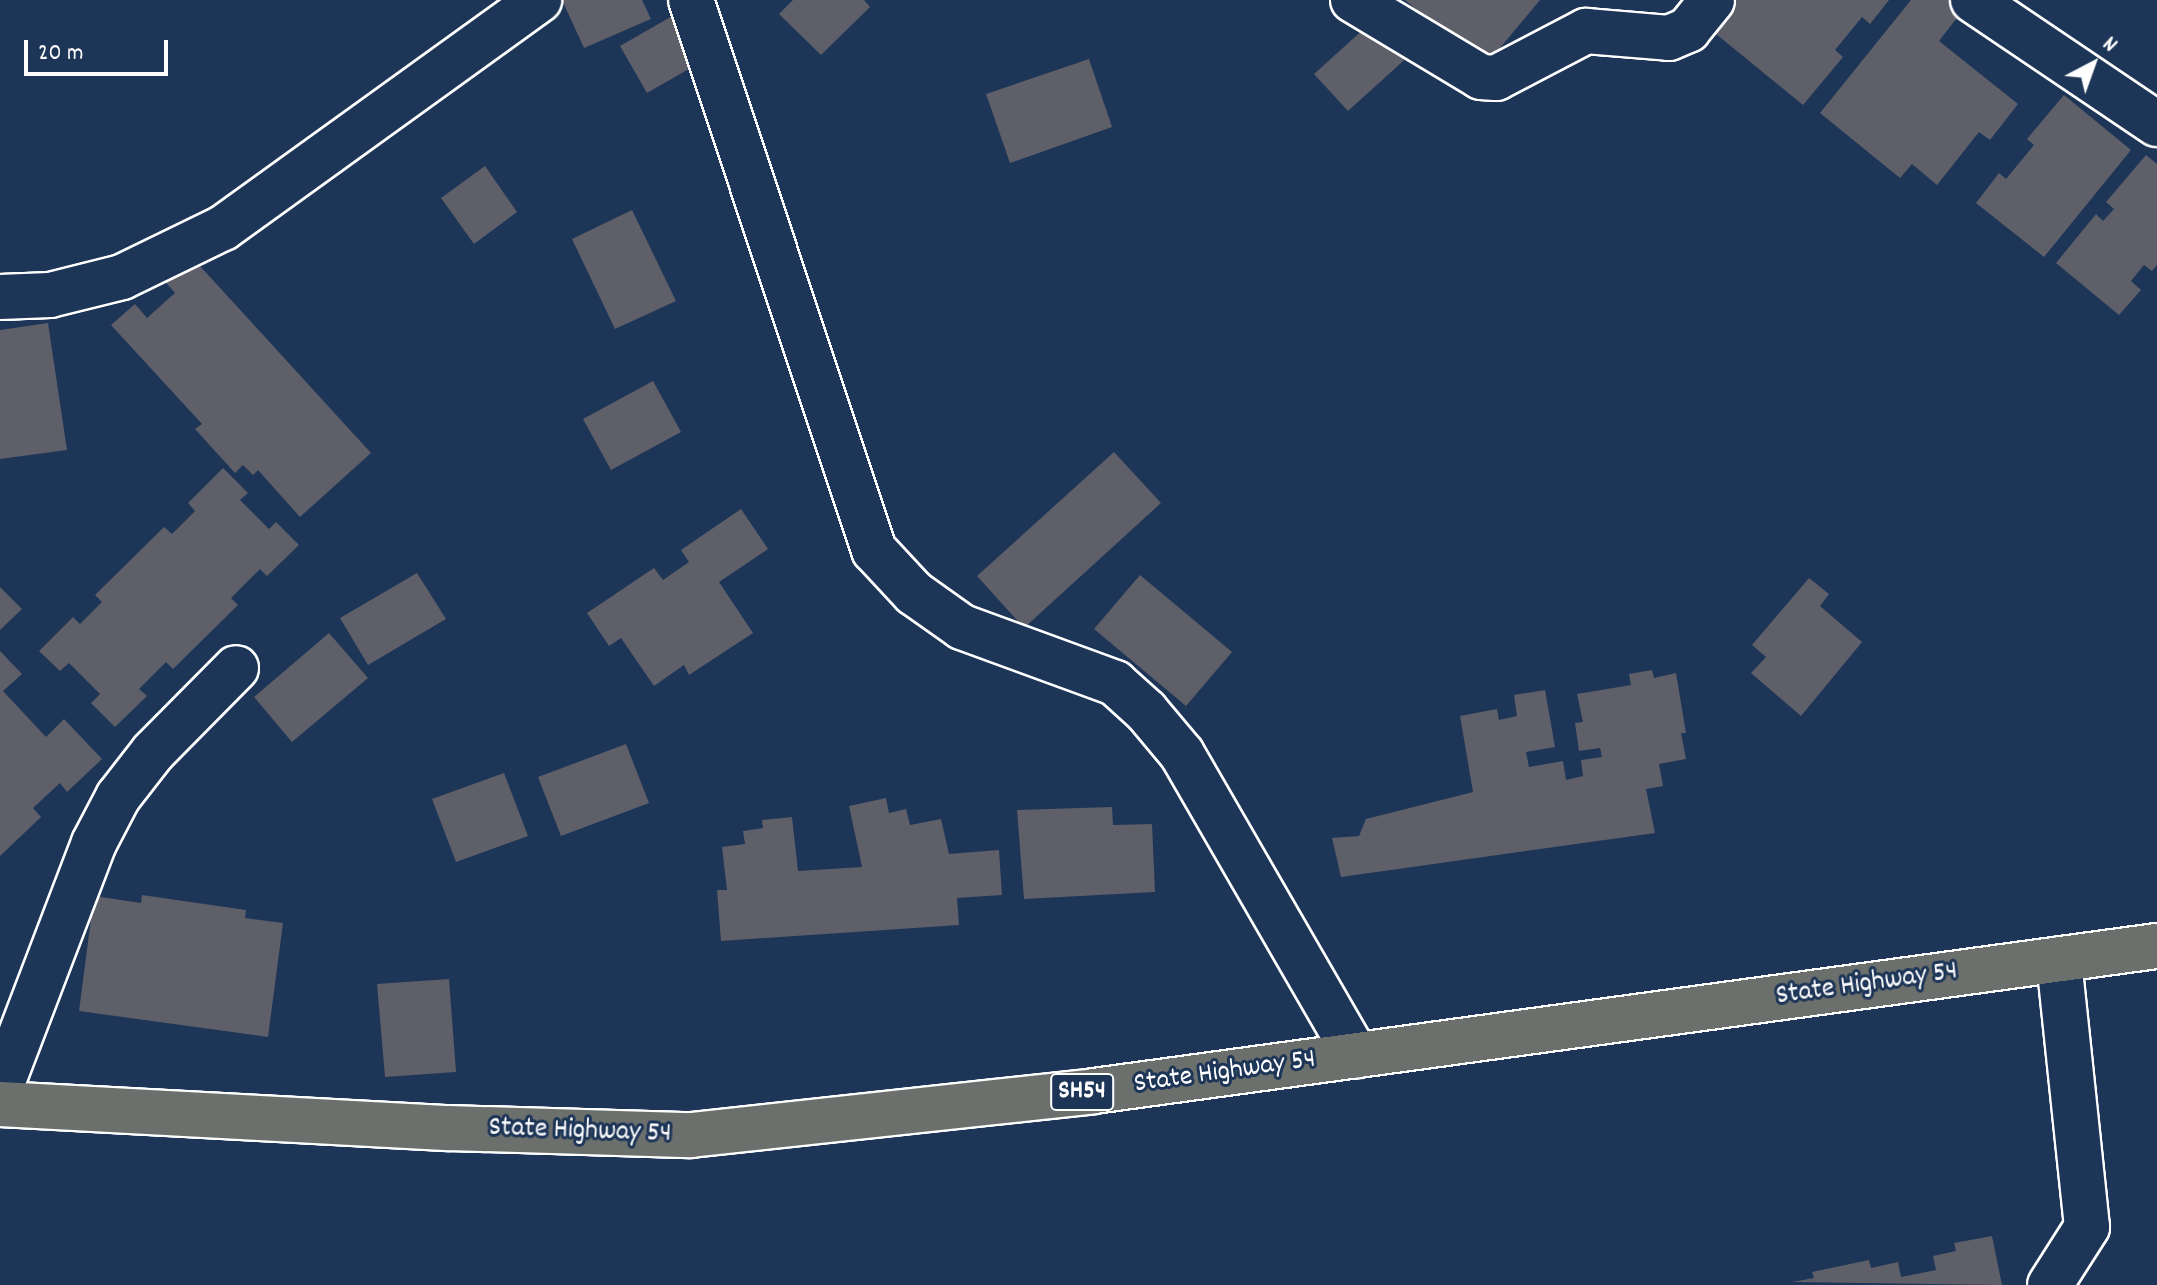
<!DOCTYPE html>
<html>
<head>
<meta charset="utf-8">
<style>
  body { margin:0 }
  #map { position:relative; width:2157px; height:1285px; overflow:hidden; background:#1d3557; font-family:Dekko,sans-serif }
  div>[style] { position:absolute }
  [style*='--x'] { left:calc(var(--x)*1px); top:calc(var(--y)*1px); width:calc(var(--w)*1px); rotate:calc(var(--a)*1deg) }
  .building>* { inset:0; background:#5e5f69 }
  .roads { filter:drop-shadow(2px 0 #fff) drop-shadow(-2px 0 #fff) drop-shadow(0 2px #fff) drop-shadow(0 -2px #fff) }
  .minor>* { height:44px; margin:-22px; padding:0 22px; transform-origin:22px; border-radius:22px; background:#1d3557 }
  .major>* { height:44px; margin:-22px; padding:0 22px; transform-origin:22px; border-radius:22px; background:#6c706d }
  span { translate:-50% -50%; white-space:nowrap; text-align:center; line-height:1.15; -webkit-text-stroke:6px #1d3557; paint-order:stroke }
  .shield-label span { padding:2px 6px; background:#1d3557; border:2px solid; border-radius:6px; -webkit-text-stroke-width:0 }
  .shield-label { font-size:26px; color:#fff; font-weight:700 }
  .street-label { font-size:28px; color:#fff }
  .north { position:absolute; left:2053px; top:24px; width:80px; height:80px; -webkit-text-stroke:6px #1d3557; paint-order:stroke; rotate:41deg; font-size:22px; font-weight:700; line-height:32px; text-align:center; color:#fff }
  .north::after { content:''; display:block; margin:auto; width:28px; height:36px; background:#fff; clip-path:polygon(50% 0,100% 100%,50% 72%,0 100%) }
  .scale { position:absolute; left:24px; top:40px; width:144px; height:36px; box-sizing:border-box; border:4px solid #fff; border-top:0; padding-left:10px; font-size:24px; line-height:28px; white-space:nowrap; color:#fff; -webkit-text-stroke:6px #1d3557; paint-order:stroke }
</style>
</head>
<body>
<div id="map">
  <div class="building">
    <i style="clip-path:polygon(562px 0,642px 0,651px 19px,584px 48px)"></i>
    <i style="clip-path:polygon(793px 0,864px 0,870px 7px,821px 55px,779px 14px)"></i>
    <i style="clip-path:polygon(1405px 0,1540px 0,1485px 66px)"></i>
    <i style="clip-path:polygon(1725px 0,1889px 0,1870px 24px,1862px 17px,1835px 50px,1843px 57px,1803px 105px,1705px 25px)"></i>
    <i style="clip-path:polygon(1911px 0,1952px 0,1963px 10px,1939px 41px,2018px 104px,1990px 140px,1979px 132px,1937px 185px,1912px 164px,1900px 178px,1820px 113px)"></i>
    <i style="clip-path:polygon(674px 15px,701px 62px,647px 93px,620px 46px)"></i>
    <i style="clip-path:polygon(1366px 27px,1411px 54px,1348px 111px,1314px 74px)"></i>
    <i style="clip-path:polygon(1089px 59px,1112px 127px,1010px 163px,986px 94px)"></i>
    <i style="clip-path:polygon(2064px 95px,2131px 150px,2044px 257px,1976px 203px,1999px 173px,2006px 179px,2034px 145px,2027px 139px)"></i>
    <i style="clip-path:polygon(2146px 155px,2157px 164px,2157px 265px,2152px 271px,2144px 265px,2131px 281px,2141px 290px,2119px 315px,2056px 263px,2096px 214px,2103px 221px,2114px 209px,2106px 202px)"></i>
    <i style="clip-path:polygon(485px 166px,517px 212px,474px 244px,441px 198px)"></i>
    <i style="clip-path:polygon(632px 210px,676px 301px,615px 329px,572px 239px)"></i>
    <i style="clip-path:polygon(189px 254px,371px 453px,300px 517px,258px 470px,253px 475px,243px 465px,235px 473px,195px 429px,202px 424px,111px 325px,135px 304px,147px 318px,175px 293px,162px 278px)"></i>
    <i style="clip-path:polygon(48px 323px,67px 450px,0 459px,0 330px)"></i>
    <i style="clip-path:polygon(653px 381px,681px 432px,611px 470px,583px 419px)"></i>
    <i style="clip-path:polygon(1114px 452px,1161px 503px,1024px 628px,977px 576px)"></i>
    <i style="clip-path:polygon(223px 468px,248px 493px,240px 500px,269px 529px,276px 522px,299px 545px,267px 576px,260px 569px,231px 598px,238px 605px,173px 669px,166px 662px,139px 689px,147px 696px,115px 727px,91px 703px,100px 694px,69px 663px,60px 671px,39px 651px,73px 617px,80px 624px,102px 602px,95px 595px,164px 527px,172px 534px,195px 511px,188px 503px)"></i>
    <i style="clip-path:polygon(741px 509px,768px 549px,719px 582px,753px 633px,689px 675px,684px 665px,654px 686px,621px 638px,609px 646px,587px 613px,654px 568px,663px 580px,689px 562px,681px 550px)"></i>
    <i style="clip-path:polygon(417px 573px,446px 619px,368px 665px,340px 618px)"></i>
    <i style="clip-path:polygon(1140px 575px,1232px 652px,1186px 706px,1094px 629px)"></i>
    <i style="clip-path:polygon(1809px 578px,1829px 594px,1820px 606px,1862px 642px,1801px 716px,1751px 673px,1766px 657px,1752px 645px)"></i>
    <i style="clip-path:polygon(0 587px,22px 609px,0 630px)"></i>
    <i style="clip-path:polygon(329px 633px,368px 678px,292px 742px,254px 697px)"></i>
    <i style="clip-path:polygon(0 651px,22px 674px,3px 691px,46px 737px,64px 719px,102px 759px,67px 792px,60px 783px,33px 808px,41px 817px,0 856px)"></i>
    <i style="clip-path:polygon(1652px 670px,1654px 678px,1676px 673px,1686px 733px,1681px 733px,1686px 759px,1659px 764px,1663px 786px,1646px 789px,1655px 833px,1341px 877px,1332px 838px,1359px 836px,1366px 819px,1473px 792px,1460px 716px,1497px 709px,1499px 720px,1517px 716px,1514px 695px,1545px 690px,1555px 747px,1526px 752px,1529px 767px,1563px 761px,1566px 780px,1583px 776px,1581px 760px,1602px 757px,1600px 748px,1579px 751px,1575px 723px,1583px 722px,1577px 694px,1631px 685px,1629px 674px)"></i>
    <i style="clip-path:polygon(626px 744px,649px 803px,561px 836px,538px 777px)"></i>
    <i style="clip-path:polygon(504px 773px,528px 836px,456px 862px,432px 799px)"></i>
    <i style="clip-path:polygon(886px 798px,889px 813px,906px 809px,910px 825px,941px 819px,949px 854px,999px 850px,1002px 895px,957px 898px,959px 925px,721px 941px,717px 890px,727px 890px,722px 847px,745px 844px,743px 831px,763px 828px,762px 820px,792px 817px,798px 871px,862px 867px,849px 806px)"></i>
    <i style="clip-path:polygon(1112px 807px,1113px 825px,1152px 824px,1155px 892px,1024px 899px,1017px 810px)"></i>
    <i style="clip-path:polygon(142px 895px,246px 910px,245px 918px,283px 923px,268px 1037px,79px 1011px,94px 896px,141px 903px)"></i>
    <i style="clip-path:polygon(449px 979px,456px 1072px,385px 1077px,377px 984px)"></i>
    <i style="clip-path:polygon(1992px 1236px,2002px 1285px,1792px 1282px,1814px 1278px,1812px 1272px,1869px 1260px,1871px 1268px,1898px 1262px,1901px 1277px,1936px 1270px,1933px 1256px,1956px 1251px,1954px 1243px)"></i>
  </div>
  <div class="roads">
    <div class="minor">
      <i style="--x:691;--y:0;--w:580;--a:71.6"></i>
      <i style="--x:874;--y:550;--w:59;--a:47.1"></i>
      <i style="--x:914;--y:593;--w:59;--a:35.3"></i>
      <i style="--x:962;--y:627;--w:163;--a:20.1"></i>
      <i style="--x:1115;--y:683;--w:42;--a:42.1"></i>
      <i style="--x:1146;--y:711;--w:56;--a:50.1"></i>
      <i style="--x:1182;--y:754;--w:348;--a:60"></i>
      <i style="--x:1353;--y:0;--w:149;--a:31"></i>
      <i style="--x:1481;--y:77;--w:15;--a:4"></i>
      <i style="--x:1496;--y:78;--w:102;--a:-27.6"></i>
      <i style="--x:1586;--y:31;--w:83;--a:4.8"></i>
      <i style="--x:1669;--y:38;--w:21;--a:-23"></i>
      <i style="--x:1688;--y:30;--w:38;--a:-51"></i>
      <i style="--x:1973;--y:0;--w:222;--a:34"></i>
      <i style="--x:0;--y:297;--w:50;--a:-2.3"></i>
      <i style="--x:50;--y:295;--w:74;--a:-14"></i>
      <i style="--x:122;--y:277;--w:112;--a:-25.9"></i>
      <i style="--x:223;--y:228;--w:390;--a:-35.8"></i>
      <i style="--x:0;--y:1089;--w:263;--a:-69.1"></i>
      <i style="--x:94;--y:843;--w:52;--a:-62.4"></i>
      <i style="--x:118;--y:797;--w:57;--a:-52.1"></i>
      <i style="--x:153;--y:752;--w:118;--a:-45.3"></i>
      <i style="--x:2050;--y:1285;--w:69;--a:-57.5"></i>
      <i style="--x:2087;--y:1227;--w:269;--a:-96"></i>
    </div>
    <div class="major">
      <i style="--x:0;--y:1104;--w:450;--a:3.1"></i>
      <i style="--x:449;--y:1128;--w:242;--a:1.7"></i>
      <i style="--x:691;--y:1135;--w:405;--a:-6.2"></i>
      <i style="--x:1094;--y:1091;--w:1073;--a:-7.77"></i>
    </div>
  </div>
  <div class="shield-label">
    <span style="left:1082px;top:1092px">SH54</span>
  </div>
  <div class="street-label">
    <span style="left:1867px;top:985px;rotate:-8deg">State Highway 54</span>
    <span style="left:1225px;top:1073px;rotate:-8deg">State Highway 54</span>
    <span style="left:580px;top:1132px;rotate:2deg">State Highway 54</span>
  </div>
  <div class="north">N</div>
  <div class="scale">20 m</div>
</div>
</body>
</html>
